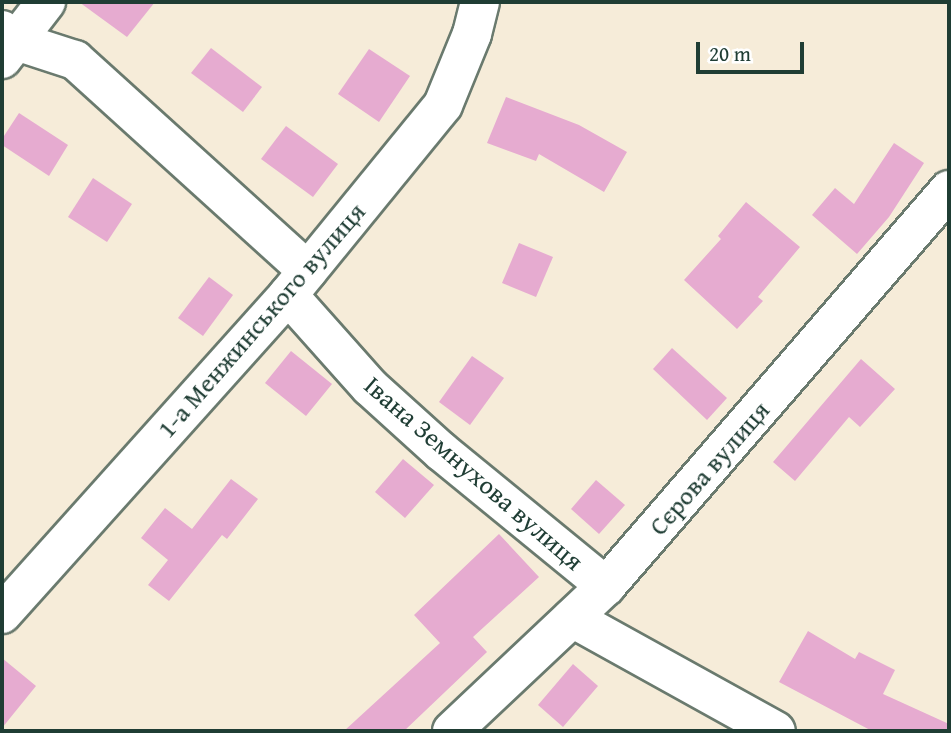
<!DOCTYPE html>
<html>
<head>
<meta charset="utf-8">
<style>
  body { margin:0 }
  #map { position:relative; width:951px; height:733px; overflow:hidden; background:#f6ecd9; font-family:"Gentium Book Plus",serif }
  div>[style] { position:absolute }
  [style*='--x'] { left:calc(var(--x)*1px); top:calc(var(--y)*1px); width:calc(var(--w)*1px); rotate:calc(var(--a)*1deg) }
  .building>* { inset:0; background:#e6abd0 }
  .roads { filter:drop-shadow(2px 0 #6a7a6e) drop-shadow(-2px 0 #6a7a6e) drop-shadow(0 2px #6a7a6e) drop-shadow(0 -2px #6a7a6e) }
  .minor>* { height:38px; margin:-19px; padding:0 19px; transform-origin:19px; border-radius:19px; background:#fff }
  span { translate:-50% -50%; white-space:nowrap; text-align:center; line-height:1.15; -webkit-text-stroke:6px #fff; paint-order:stroke }
  .street-label { font-size:26px; color:#1f3d34 }
  .frame { position:absolute; inset:0; border:4px solid #1f3d34; pointer-events:none }
  .scale { position:absolute; left:696px; top:42px; width:108px; height:32px; box-sizing:border-box; border:4px solid #1f3d34; border-top:0; padding-left:9px; font-size:21px; line-height:24px; white-space:nowrap; color:#1f3d34; -webkit-text-stroke:5px #fff; paint-order:stroke }
</style>
</head>
<body>
<div id="map">
  <div class="building">
    <i style="clip-path:polygon(79px 2px,155px 2px,127px 37px)"></i>
    <i style="clip-path:polygon(211px 48px,262px 87px,243px 112px,191px 73px)"></i>
    <i style="clip-path:polygon(369px 49px,410px 76px,379px 122px,338px 94px)"></i>
    <i style="clip-path:polygon(506px 97px,579px 125px,627px 152px,604px 192px,539px 154px,536px 161px,487px 143px)"></i>
    <i style="clip-path:polygon(19px 113px,68px 145px,49px 176px,2px 145px,2px 139px)"></i>
    <i style="clip-path:polygon(286px 126px,338px 164px,313px 197px,261px 159px)"></i>
    <i style="clip-path:polygon(894px 143px,924px 163px,889px 217px,857px 254px,812px 215px,835px 188px,854px 204px)"></i>
    <i style="clip-path:polygon(93px 178px,132px 204px,107px 242px,68px 217px)"></i>
    <i style="clip-path:polygon(746px 202px,800px 247px,758px 297px,763px 301px,737px 329px,684px 280px,721px 239px,718px 236px)"></i>
    <i style="clip-path:polygon(519px 243px,553px 257px,536px 297px,502px 283px)"></i>
    <i style="clip-path:polygon(209px 277px,233px 295px,203px 336px,178px 318px)"></i>
    <i style="clip-path:polygon(672px 348px,727px 398px,707px 420px,653px 369px)"></i>
    <i style="clip-path:polygon(291px 351px,332px 384px,306px 416px,265px 383px)"></i>
    <i style="clip-path:polygon(472px 356px,504px 378px,470px 425px,439px 402px)"></i>
    <i style="clip-path:polygon(861px 359px,895px 389px,860px 427px,849px 417px,795px 481px,773px 462px)"></i>
    <i style="clip-path:polygon(403px 459px,434px 485px,405px 518px,375px 492px)"></i>
    <i style="clip-path:polygon(231px 479px,258px 499px,227px 539px,222px 535px,169px 601px,148px 585px,168px 560px,141px 538px,165px 508px,192px 529px)"></i>
    <i style="clip-path:polygon(596px 480px,625px 505px,599px 534px,571px 509px)"></i>
    <i style="clip-path:polygon(499px 534px,539px 577px,473px 637px,487px 652px,404px 731px,344px 731px,440px 643px,414px 615px)"></i>
    <i style="clip-path:polygon(808px 631px,855px 659px,859px 652px,895px 670px,883px 694px,949px 724px,949px 731px,872px 731px,779px 682px)"></i>
    <i style="clip-path:polygon(2px 658px,36px 686px,2px 728px)"></i>
    <i style="clip-path:polygon(573px 664px,598px 686px,563px 727px,538px 705px)"></i>
  </div>
  <div class="roads">
    <div class="minor">
      <i style="--x:2;--y:30;--w:18;--a:38"></i>
      <i style="--x:16;--y:41;--w:62;--a:17.9"></i>
      <i style="--x:75;--y:60;--w:314;--a:42.2"></i>
      <i style="--x:2;--y:59;--w:72;--a:-52.3"></i>
      <i style="--x:288;--y:295;--w:123;--a:48.3"></i>
      <i style="--x:370;--y:387;--w:97;--a:42.1"></i>
      <i style="--x:442;--y:452;--w:212;--a:39.3"></i>
      <i style="--x:2;--y:614;--w:428;--a:-48.1"></i>
      <i style="--x:288;--y:295;--w:245;--a:-50.8"></i>
      <i style="--x:443;--y:105;--w:77;--a:-67.8"></i>
      <i style="--x:472;--y:34;--w:33;--a:-76"></i>
      <i style="--x:572;--y:618;--w:233;--a:29"></i>
      <i style="--x:452;--y:731;--w:212;--a:-43.3"></i>
      <i style="--x:606;--y:586;--w:524;--a:-49.1"></i>
    </div>
  </div>
  <div class="street-label">
    <span style="left:261px;top:320px;rotate:-49deg">1-а Менжинського вулиця</span>
    <span style="left:709px;top:468px;rotate:-49deg">Сєрова вулиця</span>
    <span style="left:474px;top:473px;rotate:41deg">Івана Земнухова вулиця</span>
  </div>
  <div class="frame"></div>
  <div class="scale">20 m</div>
</div>
</body>
</html>
